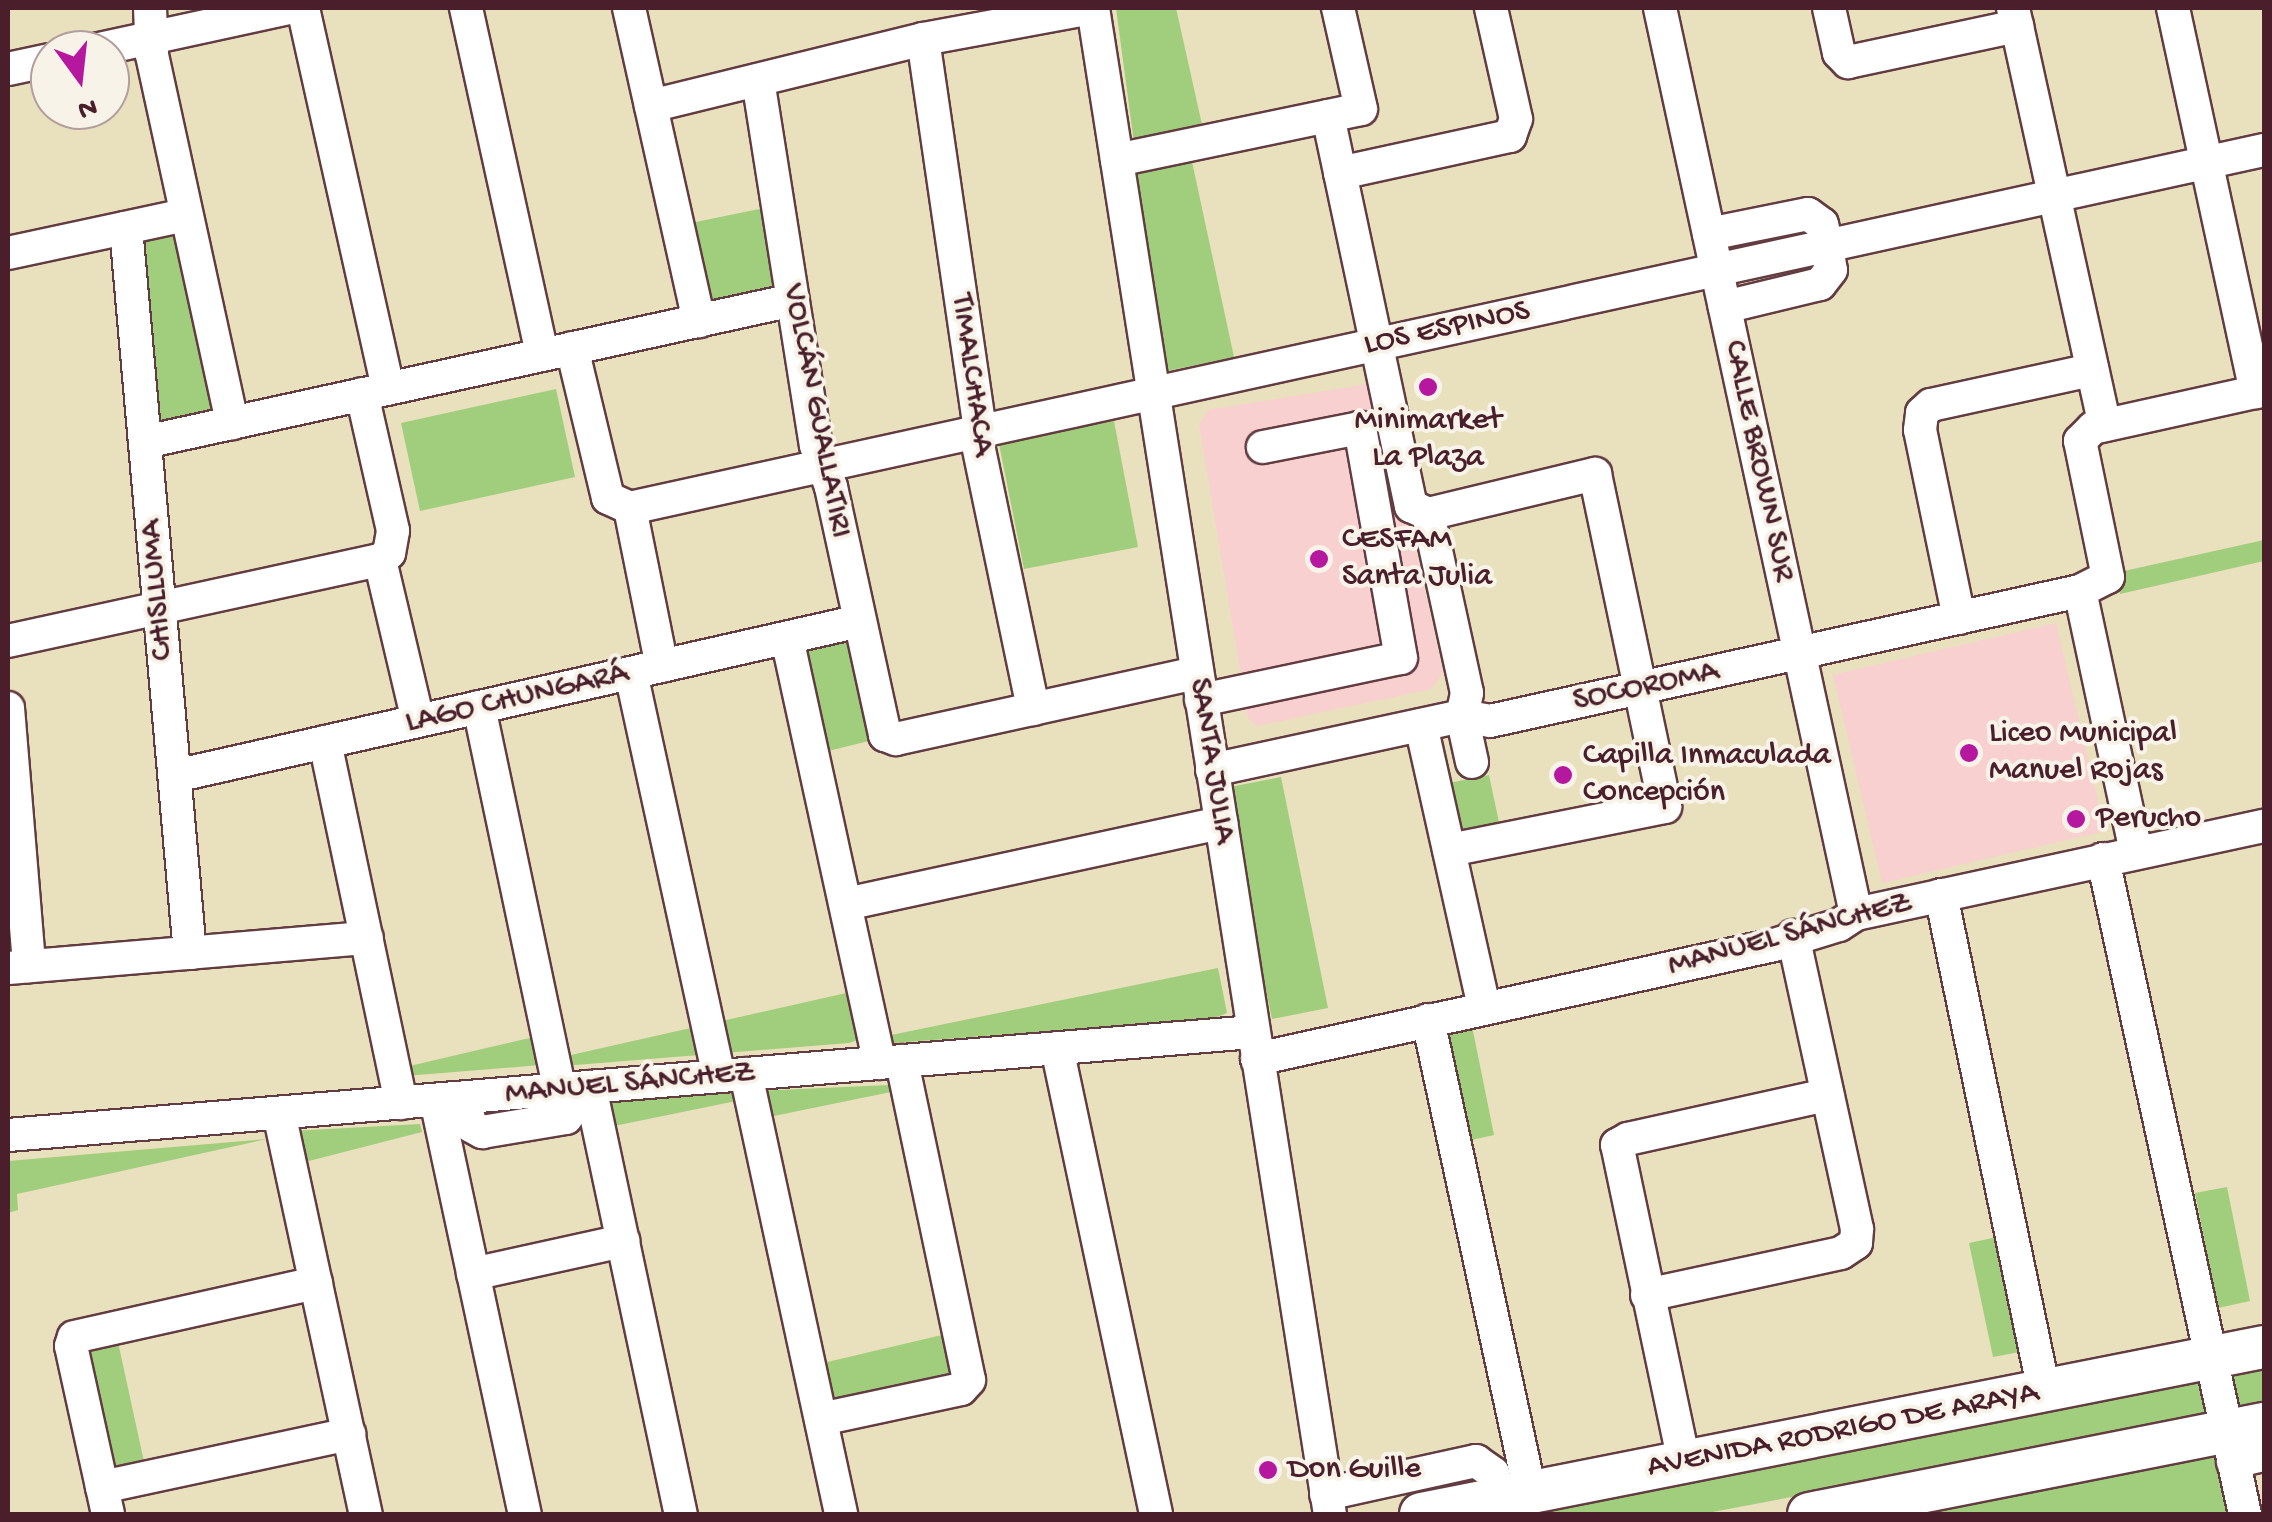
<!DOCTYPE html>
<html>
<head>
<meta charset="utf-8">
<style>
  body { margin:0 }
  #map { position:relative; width:2272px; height:1522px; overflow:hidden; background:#e9e0bd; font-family:"Gochi Hand",sans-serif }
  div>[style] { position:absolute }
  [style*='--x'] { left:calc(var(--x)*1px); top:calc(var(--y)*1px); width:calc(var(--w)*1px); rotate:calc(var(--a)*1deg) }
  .built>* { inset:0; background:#f7d0cf }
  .green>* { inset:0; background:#a1ce7c }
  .roads { filter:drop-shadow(2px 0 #623c41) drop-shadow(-2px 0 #623c41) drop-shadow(0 2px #623c41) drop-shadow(0 -2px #623c41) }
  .minor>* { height:32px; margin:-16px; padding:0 16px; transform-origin:16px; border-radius:16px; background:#fff }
  .major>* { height:42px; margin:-21px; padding:0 21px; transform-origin:21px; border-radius:21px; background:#fff }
  .dots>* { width:28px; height:28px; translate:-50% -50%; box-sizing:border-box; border:5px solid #f7f3e8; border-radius:50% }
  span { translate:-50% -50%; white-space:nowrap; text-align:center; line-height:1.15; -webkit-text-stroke:8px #f7f3e8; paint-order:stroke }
  .street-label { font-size:32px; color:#4a1f2b }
  .poi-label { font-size:32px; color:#4a1f2b }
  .left { translate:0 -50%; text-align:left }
  .frame { position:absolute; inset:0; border:10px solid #4a1f2b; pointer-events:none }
  .north { position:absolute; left:30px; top:30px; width:100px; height:100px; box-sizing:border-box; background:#f7f3e8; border:2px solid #b29e9c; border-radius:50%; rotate:165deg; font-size:28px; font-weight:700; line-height:40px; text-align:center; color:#4a1f2b }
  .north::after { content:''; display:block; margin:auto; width:35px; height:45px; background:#b5179e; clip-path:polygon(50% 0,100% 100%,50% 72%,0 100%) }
</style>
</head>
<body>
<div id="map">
  <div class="built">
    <i style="clip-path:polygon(1368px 384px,1398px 519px,1410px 524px,1443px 673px,1431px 689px,1257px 726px,1248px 718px,1199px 425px,1208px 410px)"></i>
    <i style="clip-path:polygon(2056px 623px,2105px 831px,1882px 883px,1833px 675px)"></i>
  </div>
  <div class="green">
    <i style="clip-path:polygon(1116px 8px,1176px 8px,1203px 129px,1134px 143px)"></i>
    <i style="clip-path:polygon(1191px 157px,1234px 357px,1167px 371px,1135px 170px)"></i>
    <i style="clip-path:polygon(769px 207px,786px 290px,703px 307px,686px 224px)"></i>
    <i style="clip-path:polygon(179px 227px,218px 416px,156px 429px,140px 236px)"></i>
    <i style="clip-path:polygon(556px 389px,575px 477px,420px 511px,401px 423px)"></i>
    <i style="clip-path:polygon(1114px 421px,1138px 547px,1024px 569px,999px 444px)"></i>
    <i style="clip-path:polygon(2264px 540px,2264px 561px,2120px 594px,2115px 573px)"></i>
    <i style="clip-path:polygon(851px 633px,877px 739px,820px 753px,796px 646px)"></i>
    <i style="clip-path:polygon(1489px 775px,1500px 827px,1460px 835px,1449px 783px)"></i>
    <i style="clip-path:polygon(1281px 777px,1328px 1008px,1272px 1019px,1225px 788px)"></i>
    <i style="clip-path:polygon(1218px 968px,1227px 1013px,1212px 1019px,893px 1043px,891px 1035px)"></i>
    <i style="clip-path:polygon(855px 991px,864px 1038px,849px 1043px,563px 1066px,562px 1057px)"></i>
    <i style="clip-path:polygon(1471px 1021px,1494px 1135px,1462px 1142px,1438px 1027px)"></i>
    <i style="clip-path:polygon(534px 1037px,541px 1065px,405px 1076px,401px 1068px)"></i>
    <i style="clip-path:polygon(889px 1085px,891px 1092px,764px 1118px,758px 1091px)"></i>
    <i style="clip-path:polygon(739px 1092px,741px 1100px,614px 1126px,609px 1098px)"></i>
    <i style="clip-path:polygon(420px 1124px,422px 1132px,301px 1163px,292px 1131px)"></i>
    <i style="clip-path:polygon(267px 1139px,17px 1194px,18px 1210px,8px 1213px,8px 1161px)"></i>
    <i style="clip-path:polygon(2227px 1187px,2250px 1301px,2218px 1308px,2195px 1193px)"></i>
    <i style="clip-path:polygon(2002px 1236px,2025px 1351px,1993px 1357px,1969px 1243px)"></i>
    <i style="clip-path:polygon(942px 1335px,951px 1373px,832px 1400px,823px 1363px)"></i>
    <i style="clip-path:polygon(118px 1342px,146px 1471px,110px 1479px,82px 1350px)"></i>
    <i style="clip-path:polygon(2264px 1366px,2264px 1407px,2227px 1414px,1702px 1514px,1488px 1514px)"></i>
    <i style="clip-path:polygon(2216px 1456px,2229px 1514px,1910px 1514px)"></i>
  </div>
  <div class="roads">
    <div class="minor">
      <i style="--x:150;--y:8;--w:47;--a:87.6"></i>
      <i style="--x:152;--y:55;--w:377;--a:77.7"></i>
      <i style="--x:303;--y:8;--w:390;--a:77.4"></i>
      <i style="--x:466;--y:8;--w:355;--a:77.6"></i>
      <i style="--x:629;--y:8;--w:321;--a:77.4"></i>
      <i style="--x:1093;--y:8;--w:1525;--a:81.06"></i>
      <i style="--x:1660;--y:8;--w:927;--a:77.79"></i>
      <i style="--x:1829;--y:8;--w:46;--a:77.5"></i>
      <i style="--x:1839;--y:53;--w:13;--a:45"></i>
      <i style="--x:1848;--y:62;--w:173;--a:-12"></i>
      <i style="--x:2013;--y:8;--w:427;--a:77.6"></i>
      <i style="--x:2173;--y:8;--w:393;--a:77.8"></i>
      <i style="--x:923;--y:39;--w:396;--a:81.7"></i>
      <i style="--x:980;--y:431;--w:9;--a:108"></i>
      <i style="--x:977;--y:440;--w:275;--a:78.2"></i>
      <i style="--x:95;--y:50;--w:199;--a:-12.2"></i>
      <i style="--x:8;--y:69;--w:43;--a:-12.1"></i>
      <i style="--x:758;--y:80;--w:370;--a:81"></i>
      <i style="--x:816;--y:445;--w:45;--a:70.3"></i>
      <i style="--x:831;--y:487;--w:254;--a:77.7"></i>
      <i style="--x:885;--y:735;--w:12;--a:20"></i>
      <i style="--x:896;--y:739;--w:308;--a:-12.4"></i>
      <i style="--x:651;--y:106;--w:280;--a:-13.8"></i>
      <i style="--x:923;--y:39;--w:172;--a:-10.4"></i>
      <i style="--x:1328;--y:116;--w:399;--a:78"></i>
      <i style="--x:1411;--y:506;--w:19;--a:25"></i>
      <i style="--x:1428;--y:514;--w:172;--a:-13.5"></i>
      <i style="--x:1595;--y:474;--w:340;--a:78.1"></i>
      <i style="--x:1665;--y:807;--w:220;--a:168.7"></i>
      <i style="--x:1117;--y:160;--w:249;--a:-11.8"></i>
      <i style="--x:1361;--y:109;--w:104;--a:-102.8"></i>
      <i style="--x:1340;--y:173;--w:174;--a:-12.3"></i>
      <i style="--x:1510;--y:136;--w:18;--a:-71"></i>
      <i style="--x:1516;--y:119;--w:114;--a:-102.7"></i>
      <i style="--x:126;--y:228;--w:728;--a:84.96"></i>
      <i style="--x:1709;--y:234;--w:101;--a:-11.4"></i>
      <i style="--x:1808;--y:214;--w:17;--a:36"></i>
      <i style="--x:1822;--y:224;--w:23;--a:77"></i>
      <i style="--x:1827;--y:246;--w:24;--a:81"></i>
      <i style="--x:1831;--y:270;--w:18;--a:128"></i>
      <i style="--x:1820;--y:284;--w:98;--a:166.4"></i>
      <i style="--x:8;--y:253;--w:182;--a:-12.1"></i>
      <i style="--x:572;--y:348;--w:154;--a:76.5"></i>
      <i style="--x:608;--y:498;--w:24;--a:24"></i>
      <i style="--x:630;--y:508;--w:1673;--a:-12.36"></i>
      <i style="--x:362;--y:394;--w:140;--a:77.2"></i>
      <i style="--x:393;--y:531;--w:22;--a:100"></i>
      <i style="--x:389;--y:553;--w:11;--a:142"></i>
      <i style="--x:145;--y:442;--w:663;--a:-12.36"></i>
      <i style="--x:630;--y:508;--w:161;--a:78.6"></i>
      <i style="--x:1428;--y:514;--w:183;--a:77.7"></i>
      <i style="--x:1467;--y:693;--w:24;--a:102"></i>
      <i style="--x:380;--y:560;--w:165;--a:76.7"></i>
      <i style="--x:1959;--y:618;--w:192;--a:-101.7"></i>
      <i style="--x:1920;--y:430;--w:17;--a:-83"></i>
      <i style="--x:1922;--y:413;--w:12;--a:-42"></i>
      <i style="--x:1931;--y:405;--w:165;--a:-12.3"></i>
      <i style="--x:787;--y:638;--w:435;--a:77.7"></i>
      <i style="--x:8;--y:641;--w:381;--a:-12.3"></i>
      <i style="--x:631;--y:673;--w:412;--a:77.7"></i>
      <i style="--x:1201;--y:700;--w:204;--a:-11.9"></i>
      <i style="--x:1401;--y:658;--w:234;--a:-100.1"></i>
      <i style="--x:1360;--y:428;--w:99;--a:168.9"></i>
      <i style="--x:479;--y:707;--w:391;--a:78.1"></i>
      <i style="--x:8;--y:708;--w:259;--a:85.3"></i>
      <i style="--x:1462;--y:716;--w:47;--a:77.7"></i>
      <i style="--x:1421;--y:725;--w:289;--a:77.4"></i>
      <i style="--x:325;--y:742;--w:369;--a:78.1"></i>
      <i style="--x:1212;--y:770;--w:256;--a:-12.2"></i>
      <i style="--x:1462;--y:716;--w:28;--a:10"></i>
      <i style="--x:1490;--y:721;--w:604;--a:-12.43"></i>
      <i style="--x:175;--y:776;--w:702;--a:-12.75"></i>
      <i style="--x:2136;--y:852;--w:267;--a:-102.1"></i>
      <i style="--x:2080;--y:591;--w:31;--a:-27"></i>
      <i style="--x:2108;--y:577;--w:139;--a:-101.6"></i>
      <i style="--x:2080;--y:441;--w:18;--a:-45"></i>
      <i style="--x:2093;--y:428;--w:175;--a:-12.5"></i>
      <i style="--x:2103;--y:859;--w:670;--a:77.77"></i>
      <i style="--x:1941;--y:895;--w:507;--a:78.27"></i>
      <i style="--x:846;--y:904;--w:384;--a:-12.2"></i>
      <i style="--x:8;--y:968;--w:360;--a:-4.8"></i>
      <i style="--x:1428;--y:1020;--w:484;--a:77.8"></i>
      <i style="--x:1057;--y:1048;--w:476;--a:78"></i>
      <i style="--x:1257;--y:1059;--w:529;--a:-12.43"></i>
      <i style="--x:1774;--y:945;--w:68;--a:-17.1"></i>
      <i style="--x:1839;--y:925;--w:20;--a:-33"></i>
      <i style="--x:1856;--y:914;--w:417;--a:-12.2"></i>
      <i style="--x:746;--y:1074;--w:450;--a:77.8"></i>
      <i style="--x:590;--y:1087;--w:437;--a:78"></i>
      <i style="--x:463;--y:1098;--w:29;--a:74"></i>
      <i style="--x:471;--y:1126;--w:13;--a:29"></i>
      <i style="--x:482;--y:1132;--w:85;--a:-9.5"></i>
      <i style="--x:566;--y:1118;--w:14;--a:-54"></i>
      <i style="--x:574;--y:1107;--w:18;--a:-96"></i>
      <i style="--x:436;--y:1100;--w:423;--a:77.9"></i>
      <i style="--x:279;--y:1113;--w:410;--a:77.8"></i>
      <i style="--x:8;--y:1135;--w:1249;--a:-4.73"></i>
      <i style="--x:473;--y:1274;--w:154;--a:-12.4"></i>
      <i style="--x:1647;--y:1295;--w:198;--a:-12.2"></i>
      <i style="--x:1841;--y:1253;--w:18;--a:-34"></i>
      <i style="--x:1856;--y:1243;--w:14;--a:-86"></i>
      <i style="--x:1857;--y:1229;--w:300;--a:-102.3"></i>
      <i style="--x:821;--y:1419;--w:143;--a:-12.1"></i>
      <i style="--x:961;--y:1389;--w:12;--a:-48"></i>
      <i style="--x:969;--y:1380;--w:326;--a:-101.9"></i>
      <i style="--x:1684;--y:1462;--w:324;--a:-101.9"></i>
      <i style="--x:1617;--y:1145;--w:13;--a:-29"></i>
      <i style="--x:1628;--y:1139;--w:204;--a:-12.5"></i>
      <i style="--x:2233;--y:1462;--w:32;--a:-13"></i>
      <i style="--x:102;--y:1487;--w:253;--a:-12.1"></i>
      <i style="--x:1326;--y:1494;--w:154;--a:-12.4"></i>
      <i style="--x:1476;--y:1461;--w:21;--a:35"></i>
      <i style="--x:1493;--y:1473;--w:27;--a:75"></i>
      <i style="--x:108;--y:1514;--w:172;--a:-102.4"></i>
      <i style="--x:71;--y:1346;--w:9;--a:-72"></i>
      <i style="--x:74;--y:1337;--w:248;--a:-12.6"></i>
    </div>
    <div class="major">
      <i style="--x:1421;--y:1514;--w:859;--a:-11.21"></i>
      <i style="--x:1809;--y:1514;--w:464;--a:-11.2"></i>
    </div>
  </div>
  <div class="dots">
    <i style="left:1428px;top:387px;background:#b5179e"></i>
    <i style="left:1319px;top:559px;background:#b5179e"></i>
    <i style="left:1969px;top:753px;background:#b5179e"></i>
    <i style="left:1563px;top:775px;background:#b5179e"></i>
    <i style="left:2076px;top:819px;background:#b5179e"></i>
    <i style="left:1268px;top:1470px;background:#b5179e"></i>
  </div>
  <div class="street-label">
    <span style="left:1447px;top:329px;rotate:-12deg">LOS ESPINOS</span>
    <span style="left:971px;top:375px;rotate:82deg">TIMALCHACA</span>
    <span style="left:816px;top:411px;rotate:79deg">VOLCÁN GUALLATIRI</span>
    <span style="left:1758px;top:461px;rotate:78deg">CALLE BROWN SUR</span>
    <span style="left:158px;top:590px;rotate:-95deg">CHISLLUMA</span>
    <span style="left:1646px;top:687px;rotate:-12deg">SOCOROMA</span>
    <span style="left:517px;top:699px;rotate:-13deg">LAGO CHUNGARÁ</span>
    <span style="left:1211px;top:761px;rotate:81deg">SANTA JULIA</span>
    <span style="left:1790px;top:935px;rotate:-15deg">MANUEL SÁNCHEZ</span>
    <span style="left:630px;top:1084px;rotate:-5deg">MANUEL SÁNCHEZ</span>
    <span style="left:1843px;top:1431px;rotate:-11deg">AVENIDA RODRIGO DE ARAYA</span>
  </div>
  <div class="poi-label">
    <span style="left:1428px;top:440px">Minimarket<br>La Plaza</span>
    <span class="left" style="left:1342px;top:559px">CESFAM<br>Santa Julia</span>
    <span class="left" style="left:1989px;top:753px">Liceo Municipal<br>Manuel Rojas</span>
    <span class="left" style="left:1583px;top:775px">Capilla Inmaculada<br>Concepción</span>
    <span class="left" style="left:2096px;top:819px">Perucho</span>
    <span class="left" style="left:1288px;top:1470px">Don Guille</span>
  </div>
  <div class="frame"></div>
  <div class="north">N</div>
</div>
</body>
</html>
